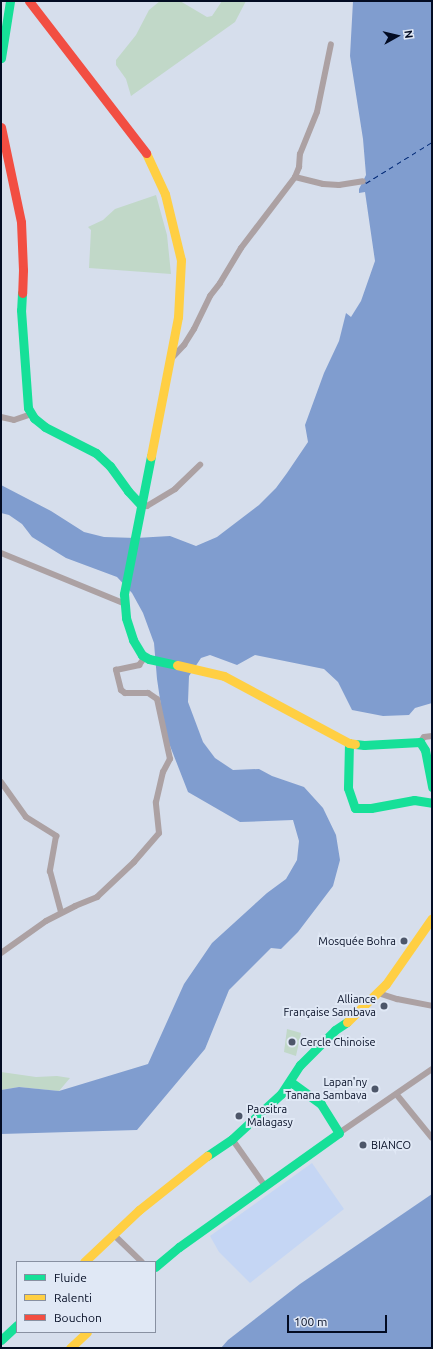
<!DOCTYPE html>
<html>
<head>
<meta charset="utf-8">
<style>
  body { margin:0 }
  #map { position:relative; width:433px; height:1349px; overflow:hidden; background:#d6deec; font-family:Ubuntu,sans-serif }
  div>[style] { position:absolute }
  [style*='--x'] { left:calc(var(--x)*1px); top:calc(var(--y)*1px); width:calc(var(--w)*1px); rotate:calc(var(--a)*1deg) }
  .built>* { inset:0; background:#c5d6f4 }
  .green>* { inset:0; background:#c1d8c8 }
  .water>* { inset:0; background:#809dcf }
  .ferry>* { height:1px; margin-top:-0.5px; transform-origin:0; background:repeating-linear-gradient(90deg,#002876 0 5px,transparent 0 9px) }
  .street>* { height:6px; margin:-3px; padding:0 3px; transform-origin:3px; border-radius:3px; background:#aca1a3 }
  .fast>* { height:9px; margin:-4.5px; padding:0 4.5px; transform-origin:4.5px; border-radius:4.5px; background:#16e098 }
  .slow>* { height:9px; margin:-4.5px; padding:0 4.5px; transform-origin:4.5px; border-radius:4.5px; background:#ffcf43 }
  .jam>* { height:9px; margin:-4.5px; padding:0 4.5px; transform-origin:4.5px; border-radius:4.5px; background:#f24e42 }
  .dots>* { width:11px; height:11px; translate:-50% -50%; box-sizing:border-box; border:2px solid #e0e8f5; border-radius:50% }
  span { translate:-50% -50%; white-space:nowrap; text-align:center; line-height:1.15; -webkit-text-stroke:4px #e0e8f5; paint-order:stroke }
  .poi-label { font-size:11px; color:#030c23 }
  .right { translate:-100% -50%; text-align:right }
  .left { translate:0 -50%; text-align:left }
  .frame { position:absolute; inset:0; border:2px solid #030c23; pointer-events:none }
  .legend { position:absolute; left:16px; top:1261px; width:140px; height:72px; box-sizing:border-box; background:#e0e8f5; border:1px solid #8890a1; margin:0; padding:5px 7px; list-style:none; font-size:12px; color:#030c23 }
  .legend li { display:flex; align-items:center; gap:8px; height:20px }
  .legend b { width:20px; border:1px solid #8890a1 }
  .north { position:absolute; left:377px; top:16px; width:40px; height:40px; -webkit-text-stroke:3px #e0e8f5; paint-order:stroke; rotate:82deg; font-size:11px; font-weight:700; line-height:16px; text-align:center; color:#030c23 }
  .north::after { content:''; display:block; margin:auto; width:14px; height:18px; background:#030c23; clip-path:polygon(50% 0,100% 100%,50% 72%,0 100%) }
  .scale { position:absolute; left:287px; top:1315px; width:100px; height:18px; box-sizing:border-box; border:2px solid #030c23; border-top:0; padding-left:5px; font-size:12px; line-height:14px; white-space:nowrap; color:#030c23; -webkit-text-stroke:3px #e0e8f5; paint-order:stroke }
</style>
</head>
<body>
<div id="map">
  <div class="built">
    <i style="clip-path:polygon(312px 1163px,344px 1209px,250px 1283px,219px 1252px,210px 1236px)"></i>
  </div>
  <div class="green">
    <i style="clip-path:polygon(160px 1px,180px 1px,207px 17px,212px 16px,222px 1px,246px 1px,235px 22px,131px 96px,126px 79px,116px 65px,116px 60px,136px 35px,149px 10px)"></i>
    <i style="clip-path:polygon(156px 195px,167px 235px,171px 274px,89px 268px,91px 230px,88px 227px,103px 220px,115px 209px)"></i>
    <i style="clip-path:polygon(287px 1029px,301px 1033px,296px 1056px,284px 1052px)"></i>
    <i style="clip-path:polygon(1px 1072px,36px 1077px,57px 1076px,70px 1078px,59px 1091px,19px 1087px,1px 1090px)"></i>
  </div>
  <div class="water">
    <i style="clip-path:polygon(353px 1px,432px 1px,432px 703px,415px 708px,409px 715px,383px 716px,352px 710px,338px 682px,324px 669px,255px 655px,237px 665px,210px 655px,201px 658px,189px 676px,188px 702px,203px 742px,215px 758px,233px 770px,259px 769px,272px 776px,304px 787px,323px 808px,336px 835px,340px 860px,333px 886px,298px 932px,281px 949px,271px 948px,229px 990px,205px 1049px,137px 1130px,1px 1134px,1px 1090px,19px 1087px,59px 1091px,148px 1064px,184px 984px,212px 943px,267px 893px,286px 879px,297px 860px,299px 841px,293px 820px,240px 822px,188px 792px,165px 733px,157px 679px,154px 643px,143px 613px,132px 593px,117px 577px,66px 558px,32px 537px,22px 524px,9px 515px,1px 513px,1px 485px,51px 511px,84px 532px,104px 537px,136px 538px,170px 536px,196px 546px,217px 537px,259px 505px,276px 488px,287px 473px,308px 442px,305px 425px,324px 373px,339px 341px,346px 313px,351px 317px,361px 301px,375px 261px,365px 192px,359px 193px,359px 189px,366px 175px,363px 139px,350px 56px)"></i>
    <i style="clip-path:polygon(432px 1194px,432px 1348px,221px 1348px,228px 1340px,300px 1284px)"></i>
  </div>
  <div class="ferry">
    <i style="--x:365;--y:182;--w:1;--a:45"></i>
    <i style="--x:366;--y:183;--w:78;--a:-31.8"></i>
  </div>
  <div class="street">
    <i style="--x:295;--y:177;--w:11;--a:-68"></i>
    <i style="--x:299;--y:167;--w:13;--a:-86"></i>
    <i style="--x:300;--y:154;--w:45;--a:-68"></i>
    <i style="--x:317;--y:112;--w:69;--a:-78.4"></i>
    <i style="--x:170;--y:360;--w:21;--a:-47"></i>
    <i style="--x:184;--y:345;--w:19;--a:-58"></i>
    <i style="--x:194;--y:329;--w:37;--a:-64"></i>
    <i style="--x:210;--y:296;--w:16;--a:-52"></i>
    <i style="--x:220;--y:283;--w:41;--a:-59"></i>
    <i style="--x:241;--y:248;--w:89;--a:-52.7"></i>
    <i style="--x:295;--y:177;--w:29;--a:14"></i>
    <i style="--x:323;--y:184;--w:16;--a:4"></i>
    <i style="--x:339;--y:185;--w:24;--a:-9"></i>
    <i style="--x:1;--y:417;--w:13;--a:13"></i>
    <i style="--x:14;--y:420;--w:18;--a:-19"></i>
    <i style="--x:141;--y:505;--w:6;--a:9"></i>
    <i style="--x:147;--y:506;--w:33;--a:-31"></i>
    <i style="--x:175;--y:489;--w:35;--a:-44"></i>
    <i style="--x:1;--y:553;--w:132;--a:22.3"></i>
    <i style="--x:420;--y:742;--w:6;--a:-51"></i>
    <i style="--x:424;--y:737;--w:8;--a:-7"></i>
    <i style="--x:1;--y:782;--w:43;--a:54.5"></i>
    <i style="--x:26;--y:817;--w:36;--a:32"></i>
    <i style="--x:56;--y:836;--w:36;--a:100"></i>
    <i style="--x:50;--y:871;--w:42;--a:75"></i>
    <i style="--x:1;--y:953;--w:55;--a:-35.4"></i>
    <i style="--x:46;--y:921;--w:33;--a:-27"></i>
    <i style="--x:75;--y:906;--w:24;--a:-22"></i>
    <i style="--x:97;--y:897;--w:51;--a:-43.4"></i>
    <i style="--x:134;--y:862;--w:38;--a:-49"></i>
    <i style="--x:159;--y:833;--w:31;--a:-96"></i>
    <i style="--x:156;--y:802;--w:31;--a:-77"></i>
    <i style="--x:163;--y:772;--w:15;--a:-62"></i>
    <i style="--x:170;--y:759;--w:61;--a:-102.2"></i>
    <i style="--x:157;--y:699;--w:11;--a:-146"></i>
    <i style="--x:148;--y:693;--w:23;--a:180"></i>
    <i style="--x:125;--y:693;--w:5;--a:-143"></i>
    <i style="--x:121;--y:690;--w:21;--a:-104"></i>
    <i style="--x:116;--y:670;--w:24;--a:-12"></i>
    <i style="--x:139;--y:665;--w:10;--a:-53"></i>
    <i style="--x:378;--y:993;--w:20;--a:18"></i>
    <i style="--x:397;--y:999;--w:36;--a:11"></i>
    <i style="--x:397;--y:1095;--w:55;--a:50.9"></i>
    <i style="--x:339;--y:1133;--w:113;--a:-34.5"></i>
    <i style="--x:232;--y:1139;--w:57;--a:54.9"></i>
    <i style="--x:113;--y:1234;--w:40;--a:44"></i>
  </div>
  <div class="fast">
    <i style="--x:1;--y:58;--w:58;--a:-81"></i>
    <i style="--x:22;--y:293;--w:17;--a:93"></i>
    <i style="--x:21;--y:310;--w:98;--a:85.9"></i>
    <i style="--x:28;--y:408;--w:12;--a:59"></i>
    <i style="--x:34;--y:418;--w:14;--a:39"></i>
    <i style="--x:45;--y:427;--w:57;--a:27"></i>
    <i style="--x:96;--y:453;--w:19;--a:43"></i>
    <i style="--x:110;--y:466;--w:31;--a:54"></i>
    <i style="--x:128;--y:491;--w:19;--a:47"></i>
    <i style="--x:151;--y:456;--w:141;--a:101.1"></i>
    <i style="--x:124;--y:594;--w:24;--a:85"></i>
    <i style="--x:126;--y:618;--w:23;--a:72"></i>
    <i style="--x:133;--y:640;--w:17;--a:59"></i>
    <i style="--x:142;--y:655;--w:8;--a:30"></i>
    <i style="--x:149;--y:659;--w:29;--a:12"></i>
    <i style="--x:349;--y:743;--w:45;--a:91.3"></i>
    <i style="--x:348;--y:788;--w:21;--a:71"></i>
    <i style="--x:355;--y:808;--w:16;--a:0"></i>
    <i style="--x:371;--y:808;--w:44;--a:-10.5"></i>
    <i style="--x:414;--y:800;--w:18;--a:9"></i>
    <i style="--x:355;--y:744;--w:9;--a:6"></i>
    <i style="--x:364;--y:745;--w:56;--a:-3.1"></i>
    <i style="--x:420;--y:742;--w:9;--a:58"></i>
    <i style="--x:425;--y:750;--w:38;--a:79"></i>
    <i style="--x:207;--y:1156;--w:30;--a:-34"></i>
    <i style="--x:232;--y:1139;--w:67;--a:-42.6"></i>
    <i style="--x:281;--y:1094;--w:35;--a:-57"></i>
    <i style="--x:300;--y:1065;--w:49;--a:-45"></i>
    <i style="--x:335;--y:1030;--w:14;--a:-34"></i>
    <i style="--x:155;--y:1267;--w:31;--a:-40"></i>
    <i style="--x:179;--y:1247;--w:196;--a:-35.5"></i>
    <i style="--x:339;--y:1133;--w:34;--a:-122"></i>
    <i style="--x:321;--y:1104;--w:37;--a:-144"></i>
    <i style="--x:1;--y:1340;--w:22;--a:-43"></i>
  </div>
  <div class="slow">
    <i style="--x:146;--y:153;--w:45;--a:65.1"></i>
    <i style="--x:165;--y:194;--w:68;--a:76.4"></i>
    <i style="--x:181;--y:260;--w:57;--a:93"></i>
    <i style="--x:178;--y:317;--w:142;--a:101"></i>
    <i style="--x:177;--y:665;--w:48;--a:13.2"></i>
    <i style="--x:224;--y:676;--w:142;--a:28.2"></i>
    <i style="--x:349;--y:743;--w:6;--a:9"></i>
    <i style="--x:347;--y:1022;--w:54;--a:-44.3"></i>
    <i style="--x:386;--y:984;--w:80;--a:-55.1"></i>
    <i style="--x:84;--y:1262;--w:76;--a:-43.4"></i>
    <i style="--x:139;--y:1210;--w:87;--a:-38.5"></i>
    <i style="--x:70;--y:1348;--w:23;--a:-43"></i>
  </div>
  <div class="jam">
    <i style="--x:29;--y:1;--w:192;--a:52.4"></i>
    <i style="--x:1;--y:127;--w:97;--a:78.1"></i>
    <i style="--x:21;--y:222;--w:48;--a:87.6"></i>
    <i style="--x:23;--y:270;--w:23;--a:92"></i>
  </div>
  <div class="dots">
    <i style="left:404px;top:941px;background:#4d5669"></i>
    <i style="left:384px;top:1006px;background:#4d5669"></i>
    <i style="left:292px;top:1042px;background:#4d5669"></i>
    <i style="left:375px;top:1089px;background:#4d5669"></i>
    <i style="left:239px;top:1116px;background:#4d5669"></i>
    <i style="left:363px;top:1145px;background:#4d5669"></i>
  </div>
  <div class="poi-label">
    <span class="right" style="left:396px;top:941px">Mosquée Bohra</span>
    <span class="right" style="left:376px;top:1006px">Alliance<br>Française Sambava</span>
    <span class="left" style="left:300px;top:1042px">Cercle Chinoise</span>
    <span class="right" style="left:367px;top:1089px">Lapan'ny<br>Tanana Sambava</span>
    <span class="left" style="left:247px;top:1116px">Paositra<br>Malagasy</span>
    <span class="left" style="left:371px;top:1145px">BIANCO</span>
  </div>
  <div class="frame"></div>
  <ul class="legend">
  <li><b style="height:5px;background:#16e098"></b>Fluide</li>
  <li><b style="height:5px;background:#ffcf43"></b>Ralenti</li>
  <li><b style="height:5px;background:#f24e42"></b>Bouchon</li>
  </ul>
  <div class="north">N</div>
  <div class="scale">100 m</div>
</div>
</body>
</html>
